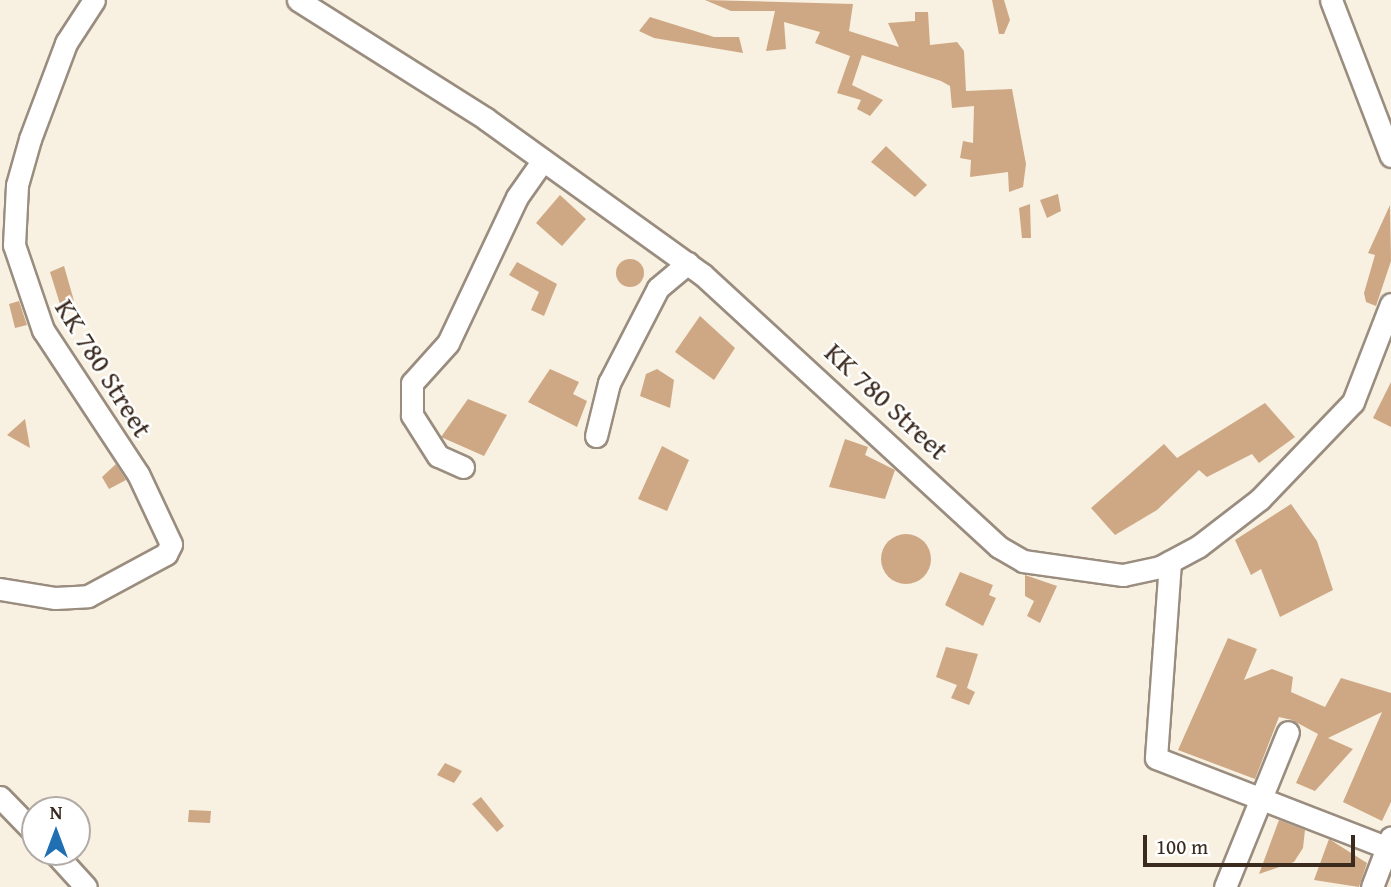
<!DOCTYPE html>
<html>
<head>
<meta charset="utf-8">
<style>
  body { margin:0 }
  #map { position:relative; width:1391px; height:887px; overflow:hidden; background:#f8f0e0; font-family:"Gentium Book Plus",serif }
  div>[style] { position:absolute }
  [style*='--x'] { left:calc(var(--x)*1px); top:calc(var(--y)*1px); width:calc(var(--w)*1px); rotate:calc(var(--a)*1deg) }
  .building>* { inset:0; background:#cea884 }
  .round { border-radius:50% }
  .roads { filter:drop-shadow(2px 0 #9a8d7f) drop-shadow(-2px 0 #9a8d7f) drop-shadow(0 2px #9a8d7f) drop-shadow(0 -2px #9a8d7f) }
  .minor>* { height:21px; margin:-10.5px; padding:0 10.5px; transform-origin:10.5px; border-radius:10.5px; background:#fff }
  span { translate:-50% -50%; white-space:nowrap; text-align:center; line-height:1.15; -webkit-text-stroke:5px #fff; paint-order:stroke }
  .street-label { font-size:28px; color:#3b2a1e }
  .north { position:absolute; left:21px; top:796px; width:70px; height:70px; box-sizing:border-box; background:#fff; border:2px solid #b1aaa5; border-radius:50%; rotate:0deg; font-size:19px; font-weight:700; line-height:28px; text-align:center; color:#3b2a1e }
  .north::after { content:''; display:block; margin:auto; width:24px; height:32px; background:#1f6fb2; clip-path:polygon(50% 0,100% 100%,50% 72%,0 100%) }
  .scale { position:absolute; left:1143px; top:835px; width:212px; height:32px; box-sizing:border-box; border:4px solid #3b2a1e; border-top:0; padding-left:9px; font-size:21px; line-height:24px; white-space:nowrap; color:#3b2a1e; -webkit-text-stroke:5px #fff; paint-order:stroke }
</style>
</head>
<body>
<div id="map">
  <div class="building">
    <i style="clip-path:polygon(705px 0,853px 4px,849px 31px,899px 47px,888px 23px,915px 21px,915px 12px,928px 12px,930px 45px,957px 42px,964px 51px,966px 91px,1012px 89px,1026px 164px,1023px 187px,1009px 192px,1008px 172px,970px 177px,971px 160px,960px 158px,963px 141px,973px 143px,974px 106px,952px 108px,950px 86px,941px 81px,862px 55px,852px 85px,883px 100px,870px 116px,857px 109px,861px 100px,837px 93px,850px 56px,815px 43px,820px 32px,784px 22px,786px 49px,766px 51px,775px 11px,731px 11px)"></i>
    <i style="clip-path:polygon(992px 0,1004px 0,1010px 20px,1004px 34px,999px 34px)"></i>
    <i style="clip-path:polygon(650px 17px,714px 37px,739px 37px,743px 53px,654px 38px,639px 31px)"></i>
    <i style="clip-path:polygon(886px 146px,927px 185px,915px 197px,871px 162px)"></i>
    <i style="clip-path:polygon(1058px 194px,1061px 211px,1047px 218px,1040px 200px)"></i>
    <i style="clip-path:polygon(560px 195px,586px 219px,562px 246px,536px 223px)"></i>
    <i style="clip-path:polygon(1030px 204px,1031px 238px,1022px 238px,1019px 208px)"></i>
    <i style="clip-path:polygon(1390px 205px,1391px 261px,1376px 306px,1366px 302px,1364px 293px,1375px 255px,1368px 253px)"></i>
    <i class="round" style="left:616px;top:259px;width:28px;height:28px"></i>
    <i style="clip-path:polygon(517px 262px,557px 284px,544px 316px,531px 310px,539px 292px,509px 275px)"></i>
    <i style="clip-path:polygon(64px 266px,74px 301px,60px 304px,50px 272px)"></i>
    <i style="clip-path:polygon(19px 301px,27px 325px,15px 328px,9px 304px)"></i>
    <i style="clip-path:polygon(700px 316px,735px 348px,714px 380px,675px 352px)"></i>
    <i style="clip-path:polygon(550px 369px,579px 382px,573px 394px,587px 401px,577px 427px,528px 402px)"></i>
    <i style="clip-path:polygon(657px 369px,674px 380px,670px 408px,640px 396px,646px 374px)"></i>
    <i style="clip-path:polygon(1391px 382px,1391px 427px,1373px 418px)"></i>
    <i style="clip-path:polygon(468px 399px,507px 415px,484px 456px,441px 437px)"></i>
    <i style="clip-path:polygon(1265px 403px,1295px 437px,1259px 463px,1252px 454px,1207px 477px,1199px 470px,1157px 510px,1115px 535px,1091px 508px,1164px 444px,1177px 458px)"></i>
    <i style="clip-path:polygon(25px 419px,30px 448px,7px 435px)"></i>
    <i style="clip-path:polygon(845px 439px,868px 447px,865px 455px,895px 470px,885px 499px,829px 487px)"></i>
    <i style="clip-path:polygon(662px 446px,689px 460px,667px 511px,638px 499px)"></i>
    <i style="clip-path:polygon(116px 464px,126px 480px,109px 489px,102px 477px)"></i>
    <i style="clip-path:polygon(1291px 504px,1317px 541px,1333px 590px,1280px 617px,1261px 569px,1251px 575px,1235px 540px)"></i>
    <i class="round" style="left:881px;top:534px;width:50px;height:50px"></i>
    <i style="clip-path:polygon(960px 572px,993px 585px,989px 595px,996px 598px,983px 626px,945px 605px)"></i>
    <i style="clip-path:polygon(1025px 575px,1057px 586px,1040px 623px,1027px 616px,1034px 601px,1025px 596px)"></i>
    <i style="clip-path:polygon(1228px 638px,1257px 649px,1244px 680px,1272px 669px,1293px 677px,1291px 692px,1325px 707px,1341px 678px,1391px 693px,1391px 802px,1382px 821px,1343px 802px,1382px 712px,1328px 738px,1353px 749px,1315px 791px,1296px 783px,1318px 734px,1292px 720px,1279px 717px,1255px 779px,1178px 750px)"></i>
    <i style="clip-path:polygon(946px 647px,978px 654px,967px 688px,975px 692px,969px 705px,951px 698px,957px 685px,936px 677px)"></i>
    <i style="clip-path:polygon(445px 763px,462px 771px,454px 783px,437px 775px)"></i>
    <i style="clip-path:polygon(481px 797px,504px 826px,497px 832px,472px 804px)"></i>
    <i style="clip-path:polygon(189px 810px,211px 811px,210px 823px,188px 822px)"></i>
    <i style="clip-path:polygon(1279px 820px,1305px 830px,1303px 848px,1294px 862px,1259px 874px)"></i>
    <i style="clip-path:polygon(1329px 839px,1367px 863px,1359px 887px,1314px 880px)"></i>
  </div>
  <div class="roads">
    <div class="minor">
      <i style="--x:298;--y:0;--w:222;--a:32.3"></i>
      <i style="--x:486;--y:119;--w:266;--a:35.7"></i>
      <i style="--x:702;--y:274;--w:403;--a:42.6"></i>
      <i style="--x:999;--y:547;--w:28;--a:30"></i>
      <i style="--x:1023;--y:561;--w:101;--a:8"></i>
      <i style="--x:1123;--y:575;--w:38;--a:-12"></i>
      <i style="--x:1160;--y:567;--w:44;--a:-28.3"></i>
      <i style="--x:1199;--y:546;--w:77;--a:-37.6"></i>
      <i style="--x:1260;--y:499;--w:134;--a:-46.2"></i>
      <i style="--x:1353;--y:402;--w:105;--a:-68.8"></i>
      <i style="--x:1331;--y:0;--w:167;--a:69"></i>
      <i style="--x:596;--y:436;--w:55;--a:-76.2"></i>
      <i style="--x:609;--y:383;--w:107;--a:-62.7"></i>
      <i style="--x:658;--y:288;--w:39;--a:-40"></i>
      <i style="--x:463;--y:467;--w:27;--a:-156"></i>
      <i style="--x:438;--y:456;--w:49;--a:-122.4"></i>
      <i style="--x:412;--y:415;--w:32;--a:-90"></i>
      <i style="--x:412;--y:383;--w:54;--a:-48"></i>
      <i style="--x:448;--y:343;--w:161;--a:-64.7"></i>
      <i style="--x:517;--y:197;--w:45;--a:-54.9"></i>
      <i style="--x:1170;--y:562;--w:196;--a:94.1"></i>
      <i style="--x:1156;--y:758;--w:247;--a:21.2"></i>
      <i style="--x:0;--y:589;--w:56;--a:9.3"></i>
      <i style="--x:55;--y:598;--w:33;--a:-3"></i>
      <i style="--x:88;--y:596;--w:89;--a:-28.3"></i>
      <i style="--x:166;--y:554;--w:11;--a:-63"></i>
      <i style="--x:171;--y:544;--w:77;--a:-115.2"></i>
      <i style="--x:138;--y:474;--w:173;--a:-123.4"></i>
      <i style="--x:43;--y:330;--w:90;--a:-108.8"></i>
      <i style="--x:14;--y:245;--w:60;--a:-87.1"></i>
      <i style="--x:17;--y:185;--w:48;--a:-74.2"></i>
      <i style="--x:30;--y:139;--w:103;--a:-69.4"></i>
      <i style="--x:66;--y:43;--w:51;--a:-56.9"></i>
      <i style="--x:0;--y:797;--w:50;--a:45.8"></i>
      <i style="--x:54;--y:852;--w:47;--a:47.6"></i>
      <i style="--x:1225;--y:887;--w:167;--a:-67.9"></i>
      <i style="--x:1372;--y:887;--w:53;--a:-69.2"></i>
    </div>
  </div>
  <div class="street-label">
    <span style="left:104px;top:368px;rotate:58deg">KK 780 Street</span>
    <span style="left:887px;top:401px;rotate:43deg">KK 780 Street</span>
  </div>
  <div class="north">N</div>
  <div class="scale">100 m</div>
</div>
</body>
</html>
